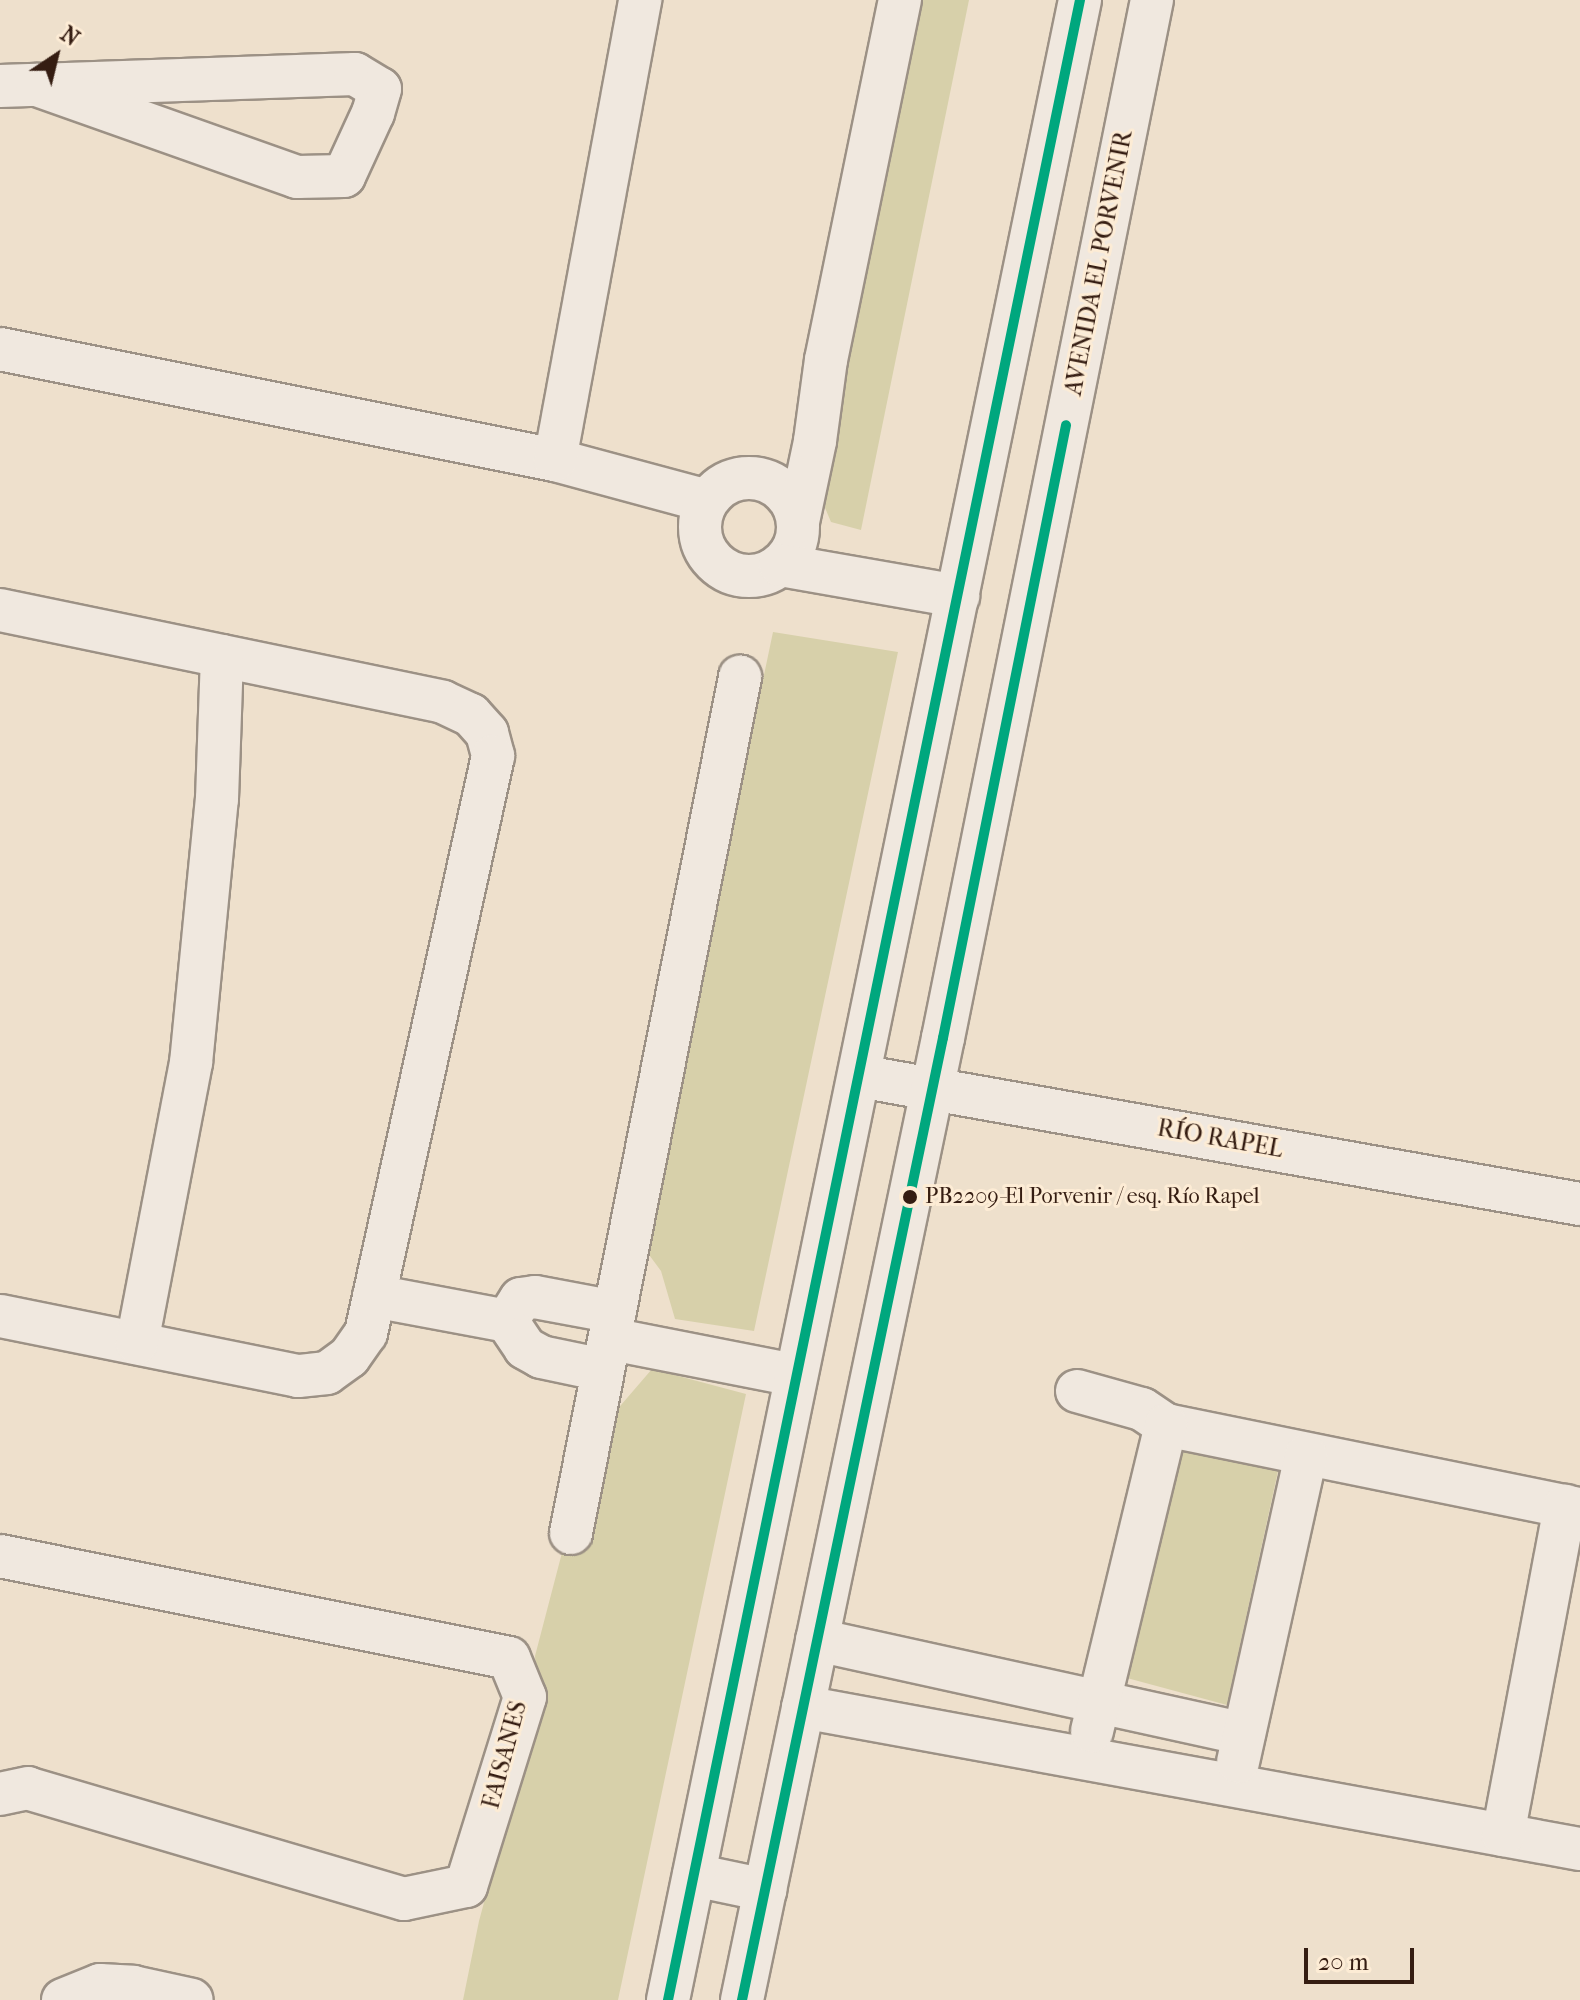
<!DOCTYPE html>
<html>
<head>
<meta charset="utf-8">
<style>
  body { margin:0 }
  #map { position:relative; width:1580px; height:2000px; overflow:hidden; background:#eee0cc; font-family:"IM FELL French Canon",serif }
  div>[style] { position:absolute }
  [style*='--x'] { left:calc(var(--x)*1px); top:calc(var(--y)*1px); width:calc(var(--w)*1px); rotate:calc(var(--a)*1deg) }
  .green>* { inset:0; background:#d7d0aa }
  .roads { filter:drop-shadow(2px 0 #9c9185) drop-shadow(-2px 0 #9c9185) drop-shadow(0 2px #9c9185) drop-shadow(0 -2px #9c9185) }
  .minor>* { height:42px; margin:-21px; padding:0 21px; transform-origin:21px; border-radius:21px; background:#f0e8df }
  .minor>.ring { margin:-21px; padding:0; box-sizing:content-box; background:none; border:42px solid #f0e8df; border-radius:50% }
  .bus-1>* { height:10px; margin:-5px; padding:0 5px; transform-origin:5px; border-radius:5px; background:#00a77e }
  .dots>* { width:22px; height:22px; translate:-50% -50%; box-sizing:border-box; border:4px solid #fdecd5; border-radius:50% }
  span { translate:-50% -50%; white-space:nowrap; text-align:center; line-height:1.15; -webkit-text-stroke:6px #fdecd5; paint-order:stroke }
  .bus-label { font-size:22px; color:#351d12 }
  .left { translate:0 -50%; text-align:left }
  .street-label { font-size:24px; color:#351d12 }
  .north { position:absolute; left:16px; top:16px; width:80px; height:80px; -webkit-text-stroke:6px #fdecd5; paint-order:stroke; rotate:35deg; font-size:22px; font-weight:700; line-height:32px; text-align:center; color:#351d12 }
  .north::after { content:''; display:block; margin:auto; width:28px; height:36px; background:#351d12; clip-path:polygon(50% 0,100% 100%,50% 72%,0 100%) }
  .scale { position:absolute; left:1304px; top:1948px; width:110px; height:36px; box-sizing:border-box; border:4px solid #351d12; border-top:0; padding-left:10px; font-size:24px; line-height:28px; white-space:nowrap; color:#351d12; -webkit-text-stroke:6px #fdecd5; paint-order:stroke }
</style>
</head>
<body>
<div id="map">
  <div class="green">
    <i style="clip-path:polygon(913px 0,969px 0,861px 530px,831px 522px,823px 503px,837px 393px)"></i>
    <i style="clip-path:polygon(773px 632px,898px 652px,754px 1331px,675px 1319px,661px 1271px,644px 1248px)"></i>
    <i style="clip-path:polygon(652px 1369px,746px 1394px,618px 2000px,463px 2000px,479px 1921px,538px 1704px,535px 1656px,564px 1545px,583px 1551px,615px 1412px)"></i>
    <i style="clip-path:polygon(1181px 1447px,1278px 1471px,1227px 1705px,1127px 1678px)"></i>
  </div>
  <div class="roads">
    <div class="minor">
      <i style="--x:0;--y:86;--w:37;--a:-2"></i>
      <i style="--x:37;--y:85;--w:318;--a:-2"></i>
      <i style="--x:355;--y:74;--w:29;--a:31"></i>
      <i style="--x:380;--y:89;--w:25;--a:106"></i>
      <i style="--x:373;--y:113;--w:69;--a:114.7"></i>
      <i style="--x:344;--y:176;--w:47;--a:178.8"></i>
      <i style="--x:297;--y:177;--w:276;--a:-160.5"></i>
      <i style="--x:0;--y:349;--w:566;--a:11.31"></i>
      <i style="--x:555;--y:460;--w:157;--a:15.1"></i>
      <i style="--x:555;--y:460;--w:468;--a:-79.5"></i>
      <i class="ring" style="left:700px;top:478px;width:56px;height:56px"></i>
      <i style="--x:798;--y:522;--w:83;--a:-78.1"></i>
      <i style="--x:815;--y:441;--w:82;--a:-82.3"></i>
      <i style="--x:826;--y:360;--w:368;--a:-78.4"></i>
      <i style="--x:780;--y:565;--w:181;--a:9.9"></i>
      <i style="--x:0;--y:610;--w:452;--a:11.7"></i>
      <i style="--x:443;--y:702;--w:31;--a:25"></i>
      <i style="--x:471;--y:715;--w:24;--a:48"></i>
      <i style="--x:487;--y:733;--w:24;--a:75"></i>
      <i style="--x:493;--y:756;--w:591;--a:102.41"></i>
      <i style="--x:366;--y:1333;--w:29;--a:125"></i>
      <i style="--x:349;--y:1357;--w:27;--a:144"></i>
      <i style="--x:327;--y:1373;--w:29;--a:174"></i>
      <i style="--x:298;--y:1376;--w:304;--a:-168.6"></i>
      <i style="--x:859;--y:1076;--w:732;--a:10.07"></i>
      <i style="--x:374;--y:1296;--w:135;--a:10.6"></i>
      <i style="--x:507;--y:1321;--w:32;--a:56"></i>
      <i style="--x:525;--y:1348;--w:18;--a:29"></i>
      <i style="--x:541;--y:1357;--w:63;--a:11.8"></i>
      <i style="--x:507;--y:1321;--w:26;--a:-58"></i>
      <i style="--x:521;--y:1299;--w:14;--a:-8"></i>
      <i style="--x:535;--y:1297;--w:81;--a:10.6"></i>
      <i style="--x:611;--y:1339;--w:187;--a:11.1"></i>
      <i style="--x:137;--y:1343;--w:285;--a:-79.1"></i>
      <i style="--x:191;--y:1063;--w:265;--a:-84.4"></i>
      <i style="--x:217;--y:799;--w:143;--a:-88"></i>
      <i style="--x:1077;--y:1391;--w:67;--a:15.5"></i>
      <i style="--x:1142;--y:1409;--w:29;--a:34"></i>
      <i style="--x:1166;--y:1425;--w:422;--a:11.5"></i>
      <i style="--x:571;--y:1533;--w:873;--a:-78.83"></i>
      <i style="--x:0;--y:1556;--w:519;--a:11.33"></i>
      <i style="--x:509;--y:1658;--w:42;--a:67.7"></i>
      <i style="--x:525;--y:1697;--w:198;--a:107.3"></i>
      <i style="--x:466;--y:1886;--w:63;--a:168.2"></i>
      <i style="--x:404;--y:1899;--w:392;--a:-163.6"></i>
      <i style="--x:28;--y:1788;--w:29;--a:168"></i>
      <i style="--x:817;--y:1640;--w:437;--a:12.4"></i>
      <i style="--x:803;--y:1707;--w:790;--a:10.36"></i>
      <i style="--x:1092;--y:1731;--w:315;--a:-76.4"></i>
      <i style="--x:1238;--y:1762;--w:314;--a:-77.5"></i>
      <i style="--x:1503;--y:1835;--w:335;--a:-79.3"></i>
      <i style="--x:694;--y:1875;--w:73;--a:11.9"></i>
      <i style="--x:63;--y:2000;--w:40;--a:-22"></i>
      <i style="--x:100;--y:1985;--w:33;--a:3"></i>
      <i style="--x:133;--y:1987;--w:60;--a:12.4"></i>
      <i style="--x:668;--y:2000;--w:2042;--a:-78.36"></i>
      <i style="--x:742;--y:2000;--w:983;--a:-78.2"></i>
      <i style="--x:943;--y:1038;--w:1059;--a:-78.62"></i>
    </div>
  </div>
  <div class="bus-1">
    <i style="--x:668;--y:2000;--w:2042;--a:-78.36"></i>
    <i style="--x:742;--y:2000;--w:983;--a:-78.2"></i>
    <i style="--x:943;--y:1038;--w:625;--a:-78.65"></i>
  </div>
  <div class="dots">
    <i style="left:910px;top:1197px;background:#351d12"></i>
  </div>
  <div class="bus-label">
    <span class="left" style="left:925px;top:1197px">PB2209-El Porvenir / esq. Río Rapel</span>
  </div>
  <div class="street-label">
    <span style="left:1099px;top:263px;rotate:-79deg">AVENIDA EL PORVENIR</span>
    <span style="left:1220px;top:1139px;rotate:10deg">RÍO RAPEL</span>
    <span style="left:505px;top:1755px;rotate:-75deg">FAISANES</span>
  </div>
  <div class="north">N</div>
  <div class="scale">20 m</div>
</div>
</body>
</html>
